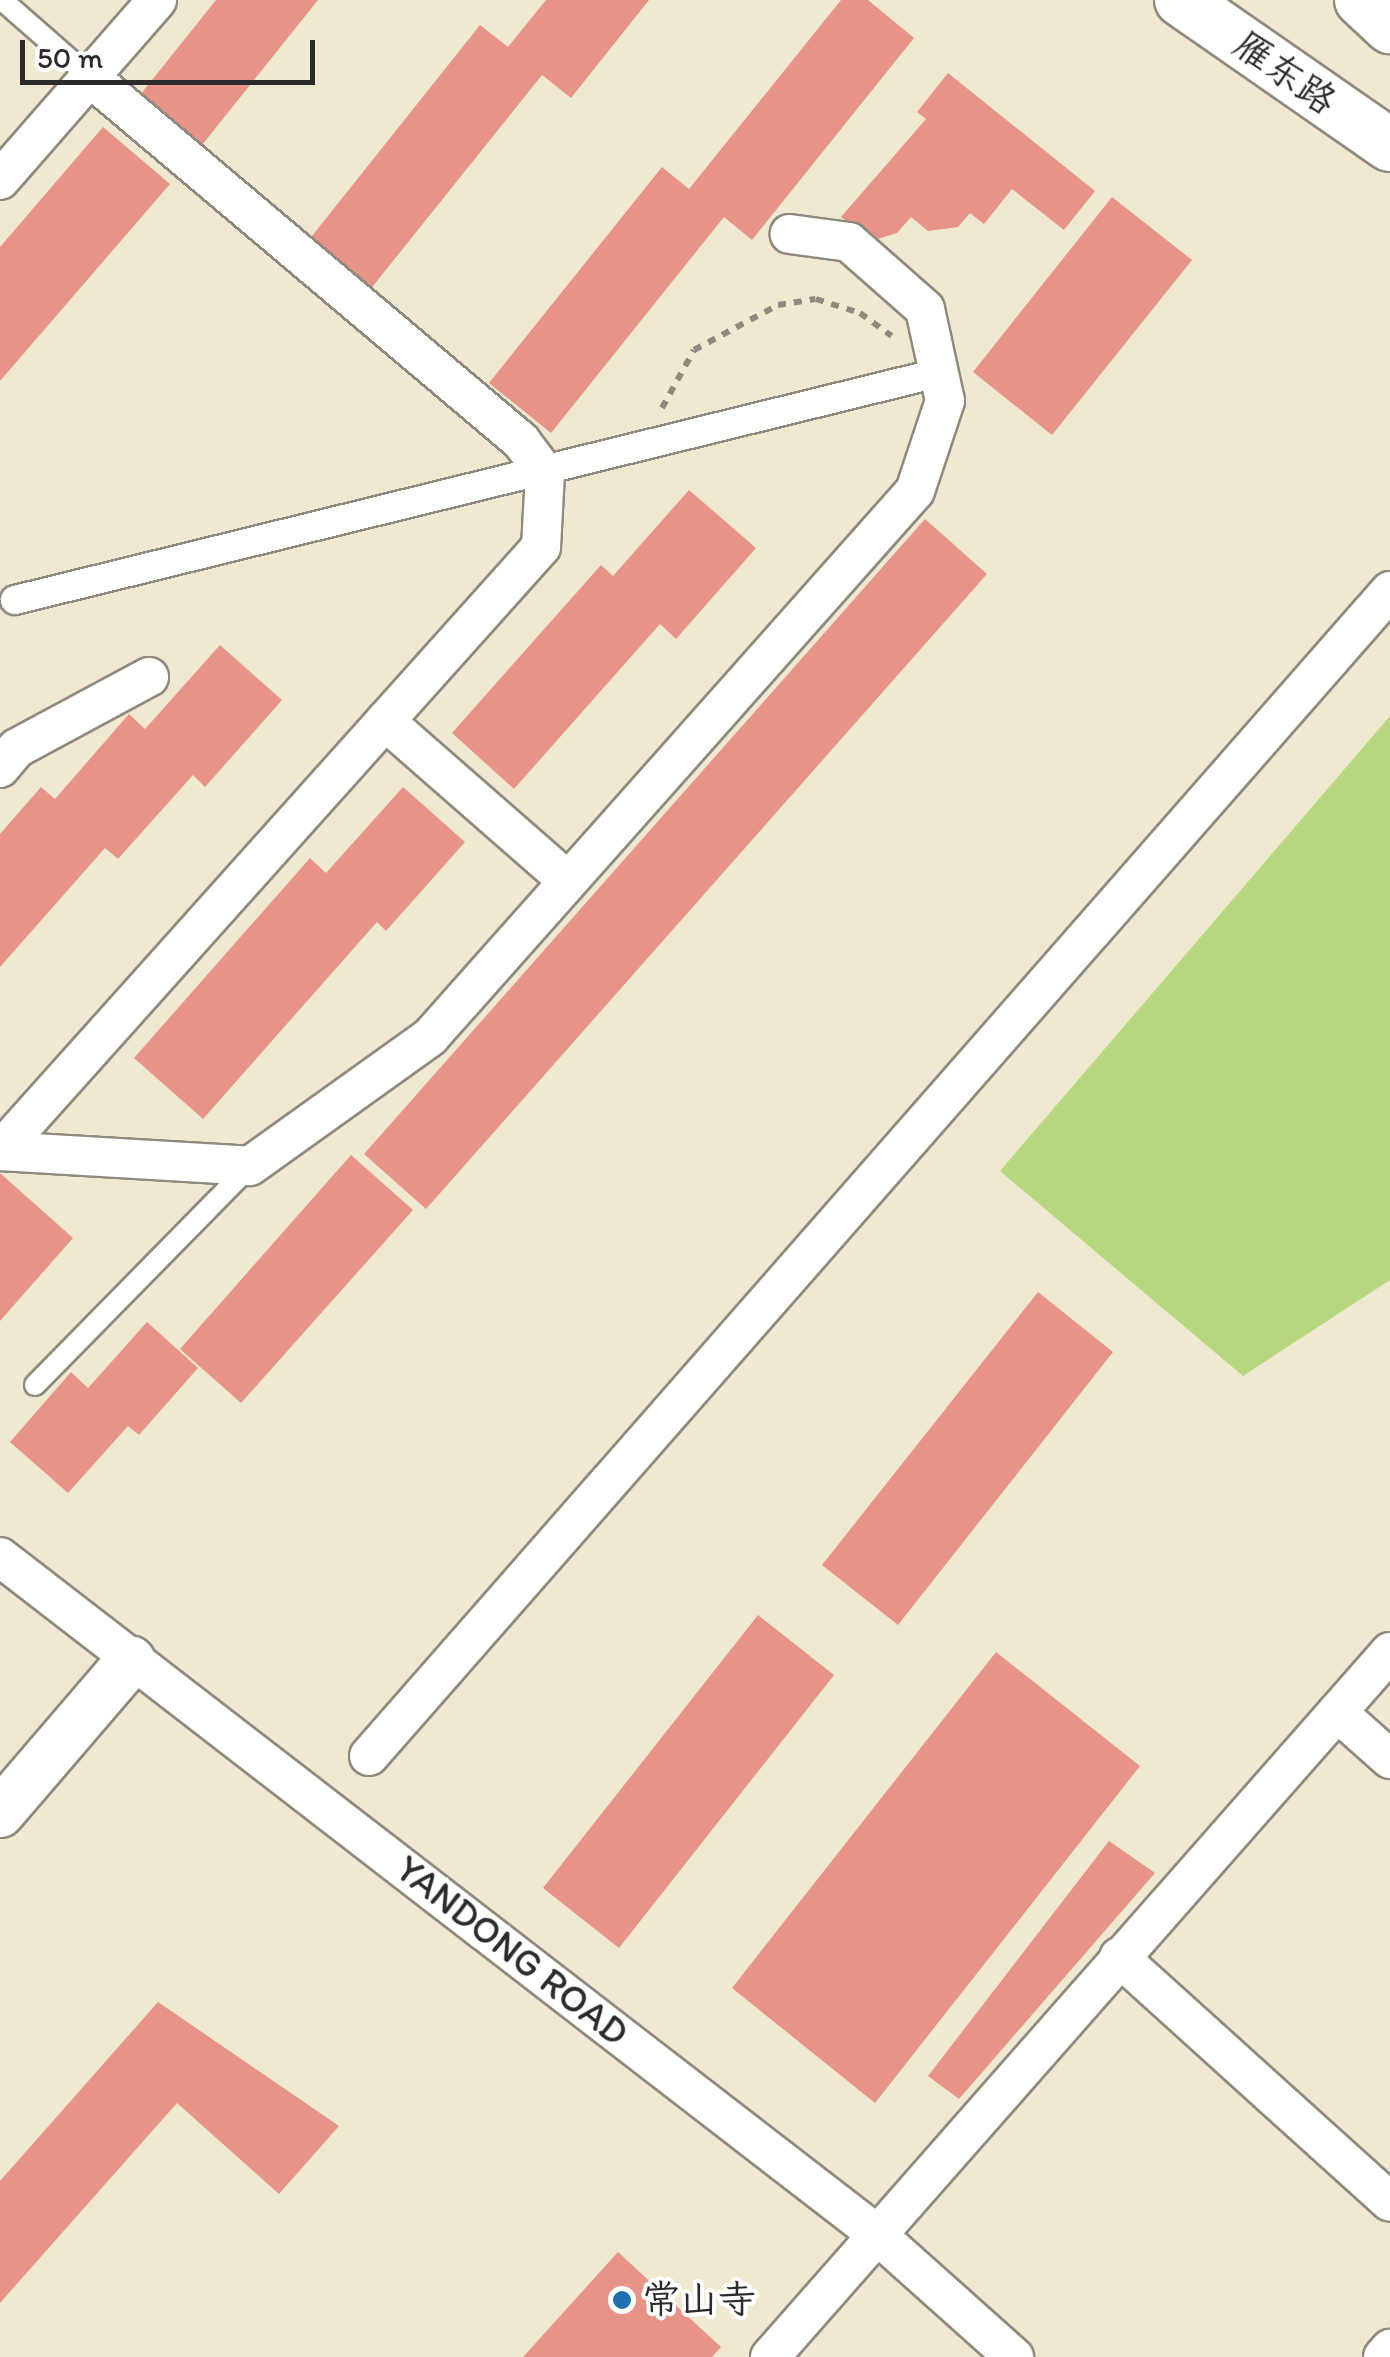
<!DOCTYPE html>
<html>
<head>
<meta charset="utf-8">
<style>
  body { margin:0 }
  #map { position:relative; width:1390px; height:2357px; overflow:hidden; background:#f0e9d1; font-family:Itim,"LXGW WenKai TC",sans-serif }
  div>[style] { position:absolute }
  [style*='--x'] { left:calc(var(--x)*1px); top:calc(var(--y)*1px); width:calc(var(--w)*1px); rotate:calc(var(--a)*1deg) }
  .green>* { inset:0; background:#b6d77e }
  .building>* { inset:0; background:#e79388 }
  .path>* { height:6px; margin-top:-3px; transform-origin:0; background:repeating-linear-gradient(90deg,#8e8a7e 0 8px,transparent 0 16px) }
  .roads { filter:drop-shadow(2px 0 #8e8a7e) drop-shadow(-2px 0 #8e8a7e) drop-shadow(0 2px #8e8a7e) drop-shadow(0 -2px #8e8a7e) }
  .service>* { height:20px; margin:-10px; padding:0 10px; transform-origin:10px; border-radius:10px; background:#fff }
  .pedestrian>* { height:28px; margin:-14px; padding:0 14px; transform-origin:14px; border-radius:14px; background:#fff }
  .minor>* { height:38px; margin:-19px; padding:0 19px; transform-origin:19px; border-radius:19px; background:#fff }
  .tertiary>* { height:48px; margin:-24px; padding:0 24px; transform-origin:24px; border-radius:24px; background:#fff }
  .secondary>* { height:52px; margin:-26px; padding:0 26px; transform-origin:26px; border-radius:26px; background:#fff }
  .dots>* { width:28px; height:28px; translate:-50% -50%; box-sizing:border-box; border:5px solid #fff; border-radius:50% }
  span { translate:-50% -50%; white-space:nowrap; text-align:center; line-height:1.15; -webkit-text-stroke:8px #fff; paint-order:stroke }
  .street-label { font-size:38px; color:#2b2b2b }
  .poi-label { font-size:38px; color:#2b2b2b }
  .left { translate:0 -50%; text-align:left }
  .scale { position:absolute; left:20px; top:40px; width:295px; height:45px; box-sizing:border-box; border:5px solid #2b2b2b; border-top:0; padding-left:12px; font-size:30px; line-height:35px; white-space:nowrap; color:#2b2b2b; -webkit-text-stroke:8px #fff; paint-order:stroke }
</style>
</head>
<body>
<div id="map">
  <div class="green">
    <i style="clip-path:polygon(1390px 716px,1390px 1280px,1243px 1376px,1000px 1171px)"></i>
  </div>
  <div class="building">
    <i style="clip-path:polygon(216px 0,318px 0,202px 145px,140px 95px)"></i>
    <i style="clip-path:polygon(546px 0,649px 0,571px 98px,542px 75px,369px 291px,308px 241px,480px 25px,508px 47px)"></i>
    <i style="clip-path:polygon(841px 0,868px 0,914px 38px,752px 240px,724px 217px,551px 433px,489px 383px,662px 167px,689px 189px)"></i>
    <i style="clip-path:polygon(948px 73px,1095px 191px,1064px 230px,1012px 189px,984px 224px,970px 213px,958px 227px,928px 231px,911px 217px,897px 233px,871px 241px,841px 217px,926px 119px,917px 112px)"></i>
    <i style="clip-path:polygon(103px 127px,170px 184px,0 381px,0 247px)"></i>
    <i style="clip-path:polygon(1112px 197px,1192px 260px,1052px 435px,973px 372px)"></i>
    <i style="clip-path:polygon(689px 490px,756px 548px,676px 639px,660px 624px,514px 789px,452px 733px,601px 565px,613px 576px)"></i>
    <i style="clip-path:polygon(925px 519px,987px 574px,426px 1209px,364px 1154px)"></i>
    <i style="clip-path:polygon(220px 645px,282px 700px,205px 787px,193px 775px,118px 859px,105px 848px,0 967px,0 834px,41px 787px,55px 799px,129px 714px,145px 729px)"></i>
    <i style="clip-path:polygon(403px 787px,465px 842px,386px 931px,377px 922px,203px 1119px,134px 1058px,310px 858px,326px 873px)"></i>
    <i style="clip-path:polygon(351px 1155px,413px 1210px,241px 1403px,180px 1349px)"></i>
    <i style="clip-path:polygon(0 1173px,73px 1238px,0 1321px)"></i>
    <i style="clip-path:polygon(1038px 1292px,1113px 1352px,898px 1625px,822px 1565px)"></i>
    <i style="clip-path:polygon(147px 1322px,198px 1368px,139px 1435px,128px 1426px,68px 1493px,10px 1442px,71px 1372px,88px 1388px)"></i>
    <i style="clip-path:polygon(758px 1615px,834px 1675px,619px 1948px,543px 1888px)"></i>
    <i style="clip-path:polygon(996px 1652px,1140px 1766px,875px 2103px,732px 1988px)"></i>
    <i style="clip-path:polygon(1109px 1841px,1155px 1873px,959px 2099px,928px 2076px)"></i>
    <i style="clip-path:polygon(158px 2002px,339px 2126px,279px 2194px,177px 2103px,0 2303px,0 2181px)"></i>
    <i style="clip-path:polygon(618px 2252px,721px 2347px,712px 2357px,523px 2357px)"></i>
  </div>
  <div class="path">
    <i style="--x:662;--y:408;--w:66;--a:-61.1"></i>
    <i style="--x:694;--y:350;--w:95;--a:-28.2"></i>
    <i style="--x:778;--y:305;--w:38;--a:-9"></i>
    <i style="--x:816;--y:299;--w:46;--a:17.7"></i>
    <i style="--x:860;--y:313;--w:39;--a:36"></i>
  </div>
  <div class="roads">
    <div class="service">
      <i style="--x:2;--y:0;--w:118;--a:41.2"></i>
      <i style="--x:35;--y:1385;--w:307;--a:-45.5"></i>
    </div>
    <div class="pedestrian">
      <i style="--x:15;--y:600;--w:955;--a:-13.82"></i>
    </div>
    <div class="minor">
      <i style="--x:0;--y:180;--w:239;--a:-48.9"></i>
      <i style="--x:385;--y:721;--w:243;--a:41.2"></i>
      <i style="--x:0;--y:768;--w:26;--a:-50"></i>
      <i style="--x:17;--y:748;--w:150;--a:-28.3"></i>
      <i style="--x:0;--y:1151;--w:250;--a:3.4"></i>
      <i style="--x:250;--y:1166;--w:221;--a:-35.6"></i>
      <i style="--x:430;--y:1037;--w:730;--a:-48.39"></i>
      <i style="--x:915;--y:491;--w:95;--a:-71.6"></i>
      <i style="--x:945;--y:401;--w:94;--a:-102.3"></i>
      <i style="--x:925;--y:309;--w:101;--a:-138.6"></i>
      <i style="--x:849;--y:242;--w:60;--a:-172.3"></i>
      <i style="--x:0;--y:1151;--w:811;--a:-48.15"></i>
      <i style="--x:541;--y:547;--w:74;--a:-86.9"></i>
      <i style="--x:545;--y:473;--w:40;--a:-127"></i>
      <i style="--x:521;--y:441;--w:563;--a:-139.83"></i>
      <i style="--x:0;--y:1557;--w:1104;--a:37.68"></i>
      <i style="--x:874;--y:2232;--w:188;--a:41.8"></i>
      <i style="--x:1337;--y:1712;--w:71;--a:41.6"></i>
      <i style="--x:369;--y:1756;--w:1549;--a:-48.77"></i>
      <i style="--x:1119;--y:1957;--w:365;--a:42.1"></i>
      <i style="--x:770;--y:2357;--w:939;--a:-48.67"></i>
      <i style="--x:1383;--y:2357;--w:11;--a:-49"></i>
    </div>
    <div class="tertiary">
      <i style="--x:0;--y:1813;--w:201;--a:-49.4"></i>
    </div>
    <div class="secondary">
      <i style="--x:1181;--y:0;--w:254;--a:34.8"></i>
      <i style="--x:1361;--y:0;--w:40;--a:43"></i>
    </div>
  </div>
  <div class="dots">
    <i style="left:622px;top:2300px;background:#1f6fb2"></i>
  </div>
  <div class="street-label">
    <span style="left:1285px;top:73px;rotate:35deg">雁东路</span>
    <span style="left:512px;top:1951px;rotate:38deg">YANDONG ROAD</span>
  </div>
  <div class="poi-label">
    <span class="left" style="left:642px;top:2300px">常山寺</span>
  </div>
  <div class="scale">50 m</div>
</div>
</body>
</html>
